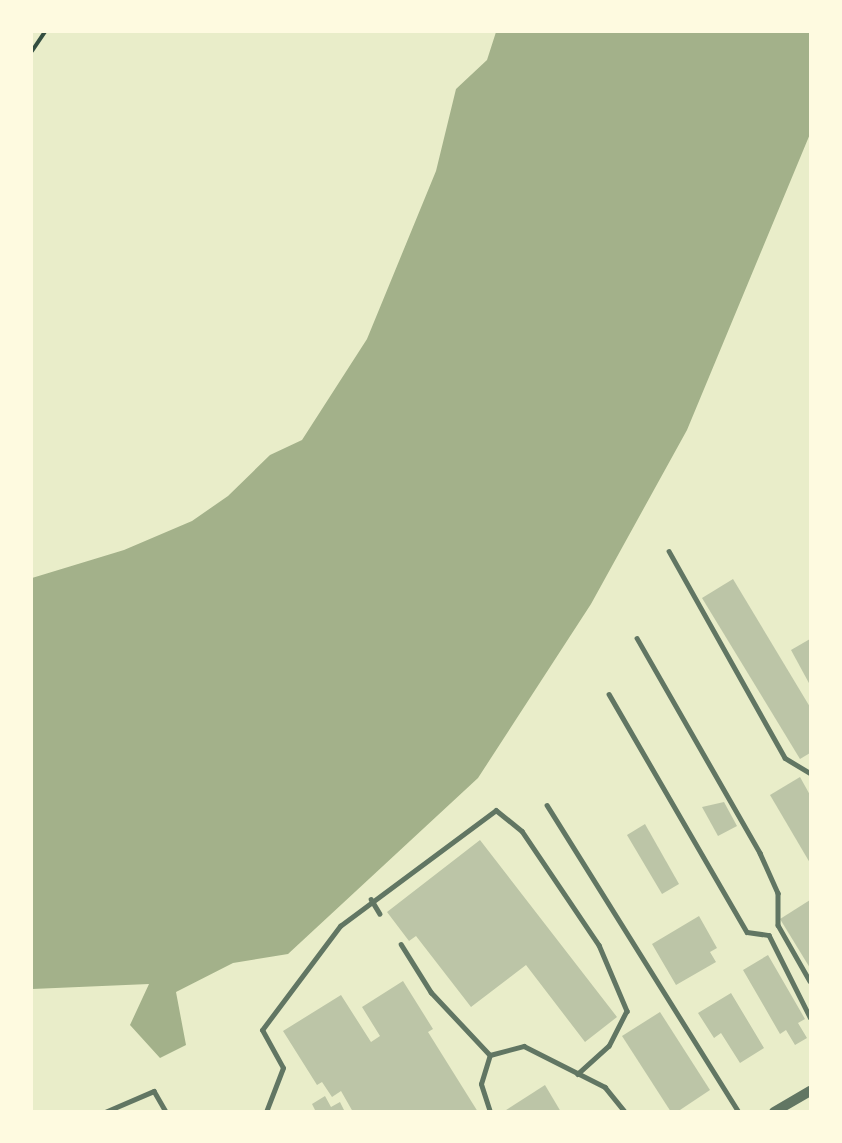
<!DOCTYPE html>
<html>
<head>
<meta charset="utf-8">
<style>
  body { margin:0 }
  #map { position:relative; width:842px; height:1143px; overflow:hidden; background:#e9edc9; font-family:"Fira Sans",sans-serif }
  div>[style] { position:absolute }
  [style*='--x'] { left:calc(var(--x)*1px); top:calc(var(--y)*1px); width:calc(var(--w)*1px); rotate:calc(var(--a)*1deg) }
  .water>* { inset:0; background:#a3b18a }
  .building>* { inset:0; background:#bcc5a7 }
  .path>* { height:4px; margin:-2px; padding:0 2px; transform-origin:2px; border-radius:2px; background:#344e41 }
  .service>* { height:4.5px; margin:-2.25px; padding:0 2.25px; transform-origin:2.25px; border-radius:2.25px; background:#617663 }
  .tertiary>* { height:10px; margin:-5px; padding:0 5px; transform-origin:5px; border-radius:5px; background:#617663 }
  span { translate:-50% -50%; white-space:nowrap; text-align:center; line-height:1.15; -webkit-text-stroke:5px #fefae0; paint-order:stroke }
  .frame { position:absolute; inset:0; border:33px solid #fefae0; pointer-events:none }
</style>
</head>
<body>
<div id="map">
  <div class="water">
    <i style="clip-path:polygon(496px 32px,810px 32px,810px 134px,687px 430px,591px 604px,478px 778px,288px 954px,233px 963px,176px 992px,186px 1045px,160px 1058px,130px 1025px,149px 984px,32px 989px,32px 578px,124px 550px,192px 521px,228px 496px,270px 455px,302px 440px,367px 339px,436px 171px,456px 89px,487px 60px)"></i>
  </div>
  <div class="building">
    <i style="clip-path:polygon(733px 579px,810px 707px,810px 753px,800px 759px,702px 598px)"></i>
    <i style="clip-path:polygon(810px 639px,810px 685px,791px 650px)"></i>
    <i style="clip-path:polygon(800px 777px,810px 795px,810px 863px,770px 795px)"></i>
    <i style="clip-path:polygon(724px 802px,737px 826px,718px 836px,702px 807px)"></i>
    <i style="clip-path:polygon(645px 824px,679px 884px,662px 894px,627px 835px)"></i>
    <i style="clip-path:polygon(480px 840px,617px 1017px,585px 1042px,526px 965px,471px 1007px,416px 936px,409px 941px,387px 912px)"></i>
    <i style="clip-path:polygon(810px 900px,810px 968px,780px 919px)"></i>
    <i style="clip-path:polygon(699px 916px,717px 948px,710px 952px,716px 962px,676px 985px,652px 944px)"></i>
    <i style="clip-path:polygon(768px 955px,805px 1019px,798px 1023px,807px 1038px,795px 1045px,786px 1030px,780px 1034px,743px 970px)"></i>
    <i style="clip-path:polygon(403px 981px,433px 1029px,428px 1032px,478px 1112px,353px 1112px,341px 1091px,332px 1097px,322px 1082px,317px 1085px,283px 1031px,341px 995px,371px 1042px,380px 1036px,362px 1007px)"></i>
    <i style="clip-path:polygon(731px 993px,764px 1048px,740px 1063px,721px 1033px,714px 1038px,698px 1013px)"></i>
    <i style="clip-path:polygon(660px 1012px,710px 1090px,677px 1112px,671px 1112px,622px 1036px)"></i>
    <i style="clip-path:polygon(545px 1085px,561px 1112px,503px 1112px)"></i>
    <i style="clip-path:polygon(325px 1096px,331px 1107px,340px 1102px,345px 1112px,316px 1112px,312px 1104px)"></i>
  </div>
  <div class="path">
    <i style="--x:32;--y:51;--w:23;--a:-56"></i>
  </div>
  <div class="service">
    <i style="--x:669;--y:551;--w:237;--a:60.7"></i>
    <i style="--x:785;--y:758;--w:29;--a:31"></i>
    <i style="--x:637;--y:638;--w:248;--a:60.2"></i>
    <i style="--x:760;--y:853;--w:44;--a:65.8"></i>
    <i style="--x:778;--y:893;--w:32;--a:90"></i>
    <i style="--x:778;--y:925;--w:64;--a:60.3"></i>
    <i style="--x:609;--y:694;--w:275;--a:59.9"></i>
    <i style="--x:747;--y:932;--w:22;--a:8"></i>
    <i style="--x:769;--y:935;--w:92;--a:63.4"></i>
    <i style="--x:547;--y:805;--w:362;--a:58"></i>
    <i style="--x:371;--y:899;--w:17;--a:59"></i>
    <i style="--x:401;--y:944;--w:57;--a:58"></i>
    <i style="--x:431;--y:992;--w:86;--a:46.9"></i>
    <i style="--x:105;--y:1112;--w:53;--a:-23.2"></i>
    <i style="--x:154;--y:1091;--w:24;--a:60"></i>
    <i style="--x:266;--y:1112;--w:47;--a:-68.9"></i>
    <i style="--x:283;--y:1068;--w:43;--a:-118.9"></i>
    <i style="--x:262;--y:1030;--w:130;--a:-53.1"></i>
    <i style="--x:340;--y:926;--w:194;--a:-36.6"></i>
    <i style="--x:496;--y:810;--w:33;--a:39"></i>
    <i style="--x:522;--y:831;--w:138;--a:56"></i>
    <i style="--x:599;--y:945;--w:72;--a:67"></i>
    <i style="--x:627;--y:1011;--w:39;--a:117"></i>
    <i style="--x:609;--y:1046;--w:42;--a:137.9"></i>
    <i style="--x:490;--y:1112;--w:29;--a:-108"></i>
    <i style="--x:481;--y:1084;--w:30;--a:-73"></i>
    <i style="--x:490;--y:1055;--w:35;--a:-15"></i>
    <i style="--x:524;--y:1046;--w:91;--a:26.8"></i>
    <i style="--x:605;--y:1087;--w:32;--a:51"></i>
  </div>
  <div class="tertiary">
    <i style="--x:774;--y:1112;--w:42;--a:-30.3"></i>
  </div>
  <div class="frame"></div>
</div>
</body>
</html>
